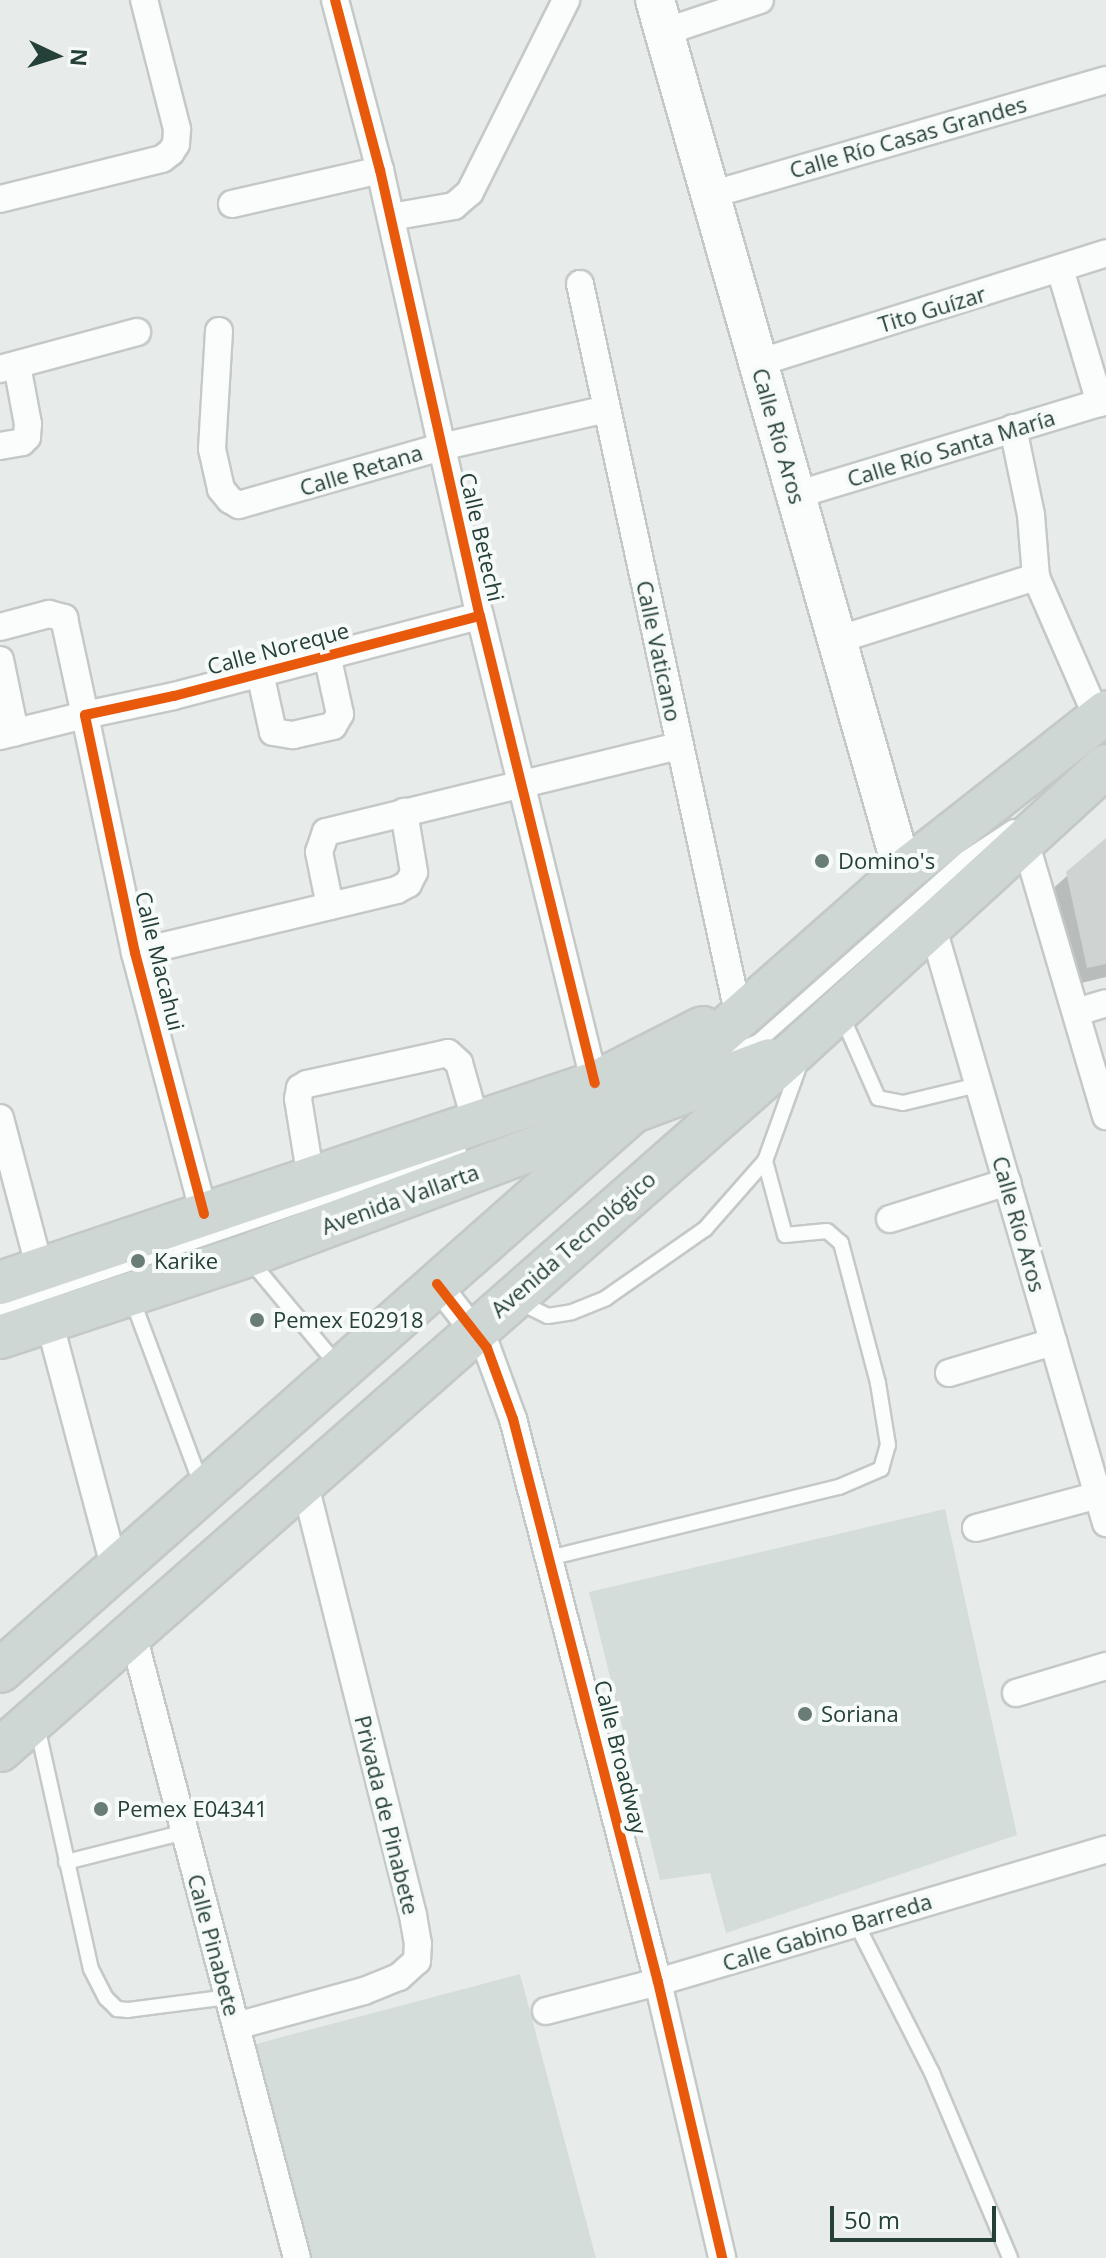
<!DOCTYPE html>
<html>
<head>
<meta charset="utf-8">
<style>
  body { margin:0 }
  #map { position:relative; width:1106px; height:2258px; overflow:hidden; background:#e7ecea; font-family:"Open Sans",sans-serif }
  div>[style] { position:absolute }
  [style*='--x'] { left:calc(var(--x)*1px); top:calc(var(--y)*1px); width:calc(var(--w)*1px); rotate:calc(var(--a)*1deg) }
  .built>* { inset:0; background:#d5ddda }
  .shadow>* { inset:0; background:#0003 }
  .building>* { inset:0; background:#cfd3d1 }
  .roads { filter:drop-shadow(2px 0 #c4c9c7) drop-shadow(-2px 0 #c4c9c7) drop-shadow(0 2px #c4c9c7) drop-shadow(0 -2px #c4c9c7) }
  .lane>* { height:14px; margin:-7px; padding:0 7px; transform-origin:7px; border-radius:7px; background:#fbfcfc }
  .street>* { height:26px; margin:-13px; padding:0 13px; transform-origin:13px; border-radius:13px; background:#fbfcfc }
  .secondary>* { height:38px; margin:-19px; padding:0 19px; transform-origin:19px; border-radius:19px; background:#fbfcfc }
  .primary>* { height:42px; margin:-21px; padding:0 21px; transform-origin:21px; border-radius:21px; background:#cfd7d4 }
  .cycleway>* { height:10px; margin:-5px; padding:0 5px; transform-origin:5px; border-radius:5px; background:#e8590c }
  .dots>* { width:22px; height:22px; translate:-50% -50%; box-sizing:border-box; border:4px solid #f6faf8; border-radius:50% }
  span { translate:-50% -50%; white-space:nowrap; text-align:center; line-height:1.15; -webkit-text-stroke:8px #f6faf8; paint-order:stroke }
  .street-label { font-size:22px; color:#254038 }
  .poi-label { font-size:22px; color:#254038 }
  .left { translate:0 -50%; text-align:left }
  .north { position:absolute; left:16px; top:16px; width:80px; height:80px; -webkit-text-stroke:6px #f6faf8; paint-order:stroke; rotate:94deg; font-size:22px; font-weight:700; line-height:32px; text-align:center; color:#254038 }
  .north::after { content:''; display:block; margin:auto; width:28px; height:36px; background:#254038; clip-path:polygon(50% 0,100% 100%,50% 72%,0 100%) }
  .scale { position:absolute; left:830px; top:2206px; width:166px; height:36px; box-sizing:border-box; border:4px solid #254038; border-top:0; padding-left:10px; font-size:24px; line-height:28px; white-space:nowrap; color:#254038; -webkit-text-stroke:6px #f6faf8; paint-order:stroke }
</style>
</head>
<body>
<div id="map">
  <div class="built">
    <i style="clip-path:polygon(945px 1509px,1017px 1835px,726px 1933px,710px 1873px,660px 1880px,589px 1592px)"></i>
    <i style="clip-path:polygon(520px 1974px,596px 2258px,305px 2258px,248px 2046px)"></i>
  </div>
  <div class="shadow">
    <i style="clip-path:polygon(1106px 841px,1106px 977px,1069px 986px,1048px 893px)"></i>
  </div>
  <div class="building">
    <i style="clip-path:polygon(1106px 838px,1106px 964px,1087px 968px,1066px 872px)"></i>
  </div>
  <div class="roads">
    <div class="lane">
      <i style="--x:841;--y:1014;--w:92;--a:66.2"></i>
      <i style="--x:878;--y:1098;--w:25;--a:11"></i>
      <i style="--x:903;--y:1103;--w:77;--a:-13.5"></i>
      <i style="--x:738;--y:1050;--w:22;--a:-22"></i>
      <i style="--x:758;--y:1042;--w:278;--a:-41.5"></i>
      <i style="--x:966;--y:858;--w:56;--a:-33.4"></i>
      <i style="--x:249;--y:1259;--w:139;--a:50.2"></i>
      <i style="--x:132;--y:1299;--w:200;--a:69.5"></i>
      <i style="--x:517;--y:1301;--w:34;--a:26"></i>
      <i style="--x:548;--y:1316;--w:24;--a:-9"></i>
      <i style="--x:572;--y:1312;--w:37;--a:-22"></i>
      <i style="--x:606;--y:1298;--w:121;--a:-34.9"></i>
      <i style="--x:705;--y:1229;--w:91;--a:-48.6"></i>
      <i style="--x:765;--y:1161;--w:103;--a:-70.2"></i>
      <i style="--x:0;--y:1308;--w:485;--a:-18.9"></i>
      <i style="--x:549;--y:1558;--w:299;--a:-13.8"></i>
      <i style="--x:839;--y:1487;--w:46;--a:-23.2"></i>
      <i style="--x:881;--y:1469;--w:25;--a:-74"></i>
      <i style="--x:888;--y:1445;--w:63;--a:-99.2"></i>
      <i style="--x:878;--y:1383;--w:145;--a:-104.8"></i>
      <i style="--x:841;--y:1243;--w:18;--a:-139"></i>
      <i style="--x:827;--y:1231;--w:42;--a:174.6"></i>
      <i style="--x:785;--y:1235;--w:77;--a:-105.1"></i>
      <i style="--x:37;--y:1726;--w:249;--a:77.5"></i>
      <i style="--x:91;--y:1969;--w:33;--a:63"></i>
      <i style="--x:106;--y:1998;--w:16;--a:45"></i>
      <i style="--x:117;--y:2009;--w:11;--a:5"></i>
      <i style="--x:128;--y:2010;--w:101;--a:-7.4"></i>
      <i style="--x:66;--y:1862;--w:123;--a:-14.1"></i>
      <i style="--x:856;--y:1923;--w:168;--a:63.1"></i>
      <i style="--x:932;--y:2073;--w:201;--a:67.1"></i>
    </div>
    <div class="street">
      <i style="--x:335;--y:0;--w:176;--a:75.2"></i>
      <i style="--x:380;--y:170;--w:457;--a:77.4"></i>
      <i style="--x:480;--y:616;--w:481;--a:76.2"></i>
      <i style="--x:664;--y:32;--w:101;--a:-18.4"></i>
      <i style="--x:710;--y:195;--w:412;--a:-16.2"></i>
      <i style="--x:0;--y:199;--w:167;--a:-13.9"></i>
      <i style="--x:162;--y:159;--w:11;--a:-38"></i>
      <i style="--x:171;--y:152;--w:9;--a:-58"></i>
      <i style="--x:176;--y:144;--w:15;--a:-86"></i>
      <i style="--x:177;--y:129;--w:133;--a:-104.3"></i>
      <i style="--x:232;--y:204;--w:152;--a:-12.9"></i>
      <i style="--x:391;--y:217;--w:64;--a:-9.9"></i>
      <i style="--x:454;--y:206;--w:21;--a:-41"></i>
      <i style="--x:470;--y:192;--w:215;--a:-63.4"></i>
      <i style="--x:1060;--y:269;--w:140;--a:73.4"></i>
      <i style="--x:580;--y:284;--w:750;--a:77.76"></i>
      <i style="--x:219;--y:331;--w:118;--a:93.4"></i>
      <i style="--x:212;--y:449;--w:41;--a:77.3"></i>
      <i style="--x:221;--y:489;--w:14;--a:51"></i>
      <i style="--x:230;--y:500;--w:10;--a:29"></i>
      <i style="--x:239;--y:505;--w:210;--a:-16"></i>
      <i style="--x:441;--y:447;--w:170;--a:-12.9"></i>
      <i style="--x:758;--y:363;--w:365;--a:-17.5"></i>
      <i style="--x:0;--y:369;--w:142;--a:-15.1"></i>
      <i style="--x:1013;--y:428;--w:89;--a:78.3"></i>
      <i style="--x:1031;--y:515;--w:62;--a:85.4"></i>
      <i style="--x:1036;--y:577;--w:155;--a:66.4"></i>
      <i style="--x:0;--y:446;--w:22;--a:-10"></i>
      <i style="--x:22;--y:442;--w:7;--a:-45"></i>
      <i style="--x:27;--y:437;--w:13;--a:-86"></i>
      <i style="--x:28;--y:424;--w:60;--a:-100.6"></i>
      <i style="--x:796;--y:495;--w:324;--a:-16.9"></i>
      <i style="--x:0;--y:627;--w:51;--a:-14.9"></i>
      <i style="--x:49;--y:614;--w:16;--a:15"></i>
      <i style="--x:64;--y:618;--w:99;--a:77.8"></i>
      <i style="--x:85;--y:715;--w:88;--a:166.1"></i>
      <i style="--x:837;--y:640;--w:209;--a:-17.6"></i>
      <i style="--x:0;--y:660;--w:74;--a:78.2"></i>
      <i style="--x:260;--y:673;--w:60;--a:77.6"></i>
      <i style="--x:273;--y:732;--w:20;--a:9"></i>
      <i style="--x:293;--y:735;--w:41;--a:-12.7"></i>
      <i style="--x:333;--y:726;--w:14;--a:-60"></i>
      <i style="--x:340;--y:714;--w:60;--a:-102.4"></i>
      <i style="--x:1025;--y:841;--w:287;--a:73.6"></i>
      <i style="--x:330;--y:906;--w:55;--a:-101.5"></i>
      <i style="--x:319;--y:852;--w:21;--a:-71"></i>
      <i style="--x:326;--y:832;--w:364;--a:-13.7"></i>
      <i style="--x:932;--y:925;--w:623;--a:73.78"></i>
      <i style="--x:135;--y:953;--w:269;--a:-13.5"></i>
      <i style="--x:397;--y:890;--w:13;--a:-29"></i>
      <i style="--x:408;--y:884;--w:13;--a:-63"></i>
      <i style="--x:414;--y:872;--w:61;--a:-99.5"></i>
      <i style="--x:1077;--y:1012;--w:30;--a:-17"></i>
      <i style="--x:0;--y:1118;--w:156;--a:75.2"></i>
      <i style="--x:311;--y:1179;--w:81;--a:-99.2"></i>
      <i style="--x:298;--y:1099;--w:11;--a:-80"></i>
      <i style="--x:300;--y:1088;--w:8;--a:-30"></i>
      <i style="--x:307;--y:1084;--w:144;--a:-12.4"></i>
      <i style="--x:448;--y:1053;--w:15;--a:42"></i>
      <i style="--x:459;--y:1063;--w:62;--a:74.2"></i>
      <i style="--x:204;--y:1214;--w:270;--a:-104.8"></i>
      <i style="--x:135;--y:953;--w:243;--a:-101.9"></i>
      <i style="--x:85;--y:715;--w:91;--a:-12.1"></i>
      <i style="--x:174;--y:696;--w:316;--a:-14.7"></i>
      <i style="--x:890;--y:1219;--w:123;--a:-17.5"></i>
      <i style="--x:437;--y:1284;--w:81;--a:52"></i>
      <i style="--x:487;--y:1348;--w:76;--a:69.9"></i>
      <i style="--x:513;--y:1419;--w:581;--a:75.56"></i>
      <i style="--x:658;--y:1982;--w:283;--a:76.9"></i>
      <i style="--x:49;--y:1321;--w:257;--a:75.1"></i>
      <i style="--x:949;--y:1373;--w:109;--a:-16.6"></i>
      <i style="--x:976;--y:1528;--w:126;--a:-15.1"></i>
      <i style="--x:132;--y:1631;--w:648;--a:75.26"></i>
      <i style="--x:1016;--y:1693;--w:94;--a:-16.7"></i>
      <i style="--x:546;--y:2011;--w:116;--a:-14.5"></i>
      <i style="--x:658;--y:1982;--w:467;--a:-16.5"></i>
      <i style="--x:236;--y:2026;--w:133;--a:-15.3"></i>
      <i style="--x:364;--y:1991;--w:38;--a:-22"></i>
      <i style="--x:399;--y:1977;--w:24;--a:-42"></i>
      <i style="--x:417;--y:1961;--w:17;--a:-87"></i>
      <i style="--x:418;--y:1944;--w:29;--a:-100"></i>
      <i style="--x:413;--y:1915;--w:448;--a:-104.1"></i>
    </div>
    <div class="secondary">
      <i style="--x:655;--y:0;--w:907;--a:74.12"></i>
    </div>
    <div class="primary">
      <i style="--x:0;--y:1283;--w:628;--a:-18.58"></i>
      <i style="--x:595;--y:1083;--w:121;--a:-27"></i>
      <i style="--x:0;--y:1337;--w:259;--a:-18.2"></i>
      <i style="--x:246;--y:1256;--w:559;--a:-20.51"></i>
      <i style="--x:0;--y:1671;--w:1206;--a:-41.5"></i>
      <i style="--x:903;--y:872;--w:258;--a:-38.2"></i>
      <i style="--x:0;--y:1750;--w:1060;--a:-41.33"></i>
      <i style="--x:796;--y:1050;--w:420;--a:-42.5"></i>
    </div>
  </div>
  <div class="cycleway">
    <i style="--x:335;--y:0;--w:176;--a:75.2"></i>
    <i style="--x:380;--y:170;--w:457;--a:77.4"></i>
    <i style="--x:480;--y:616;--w:481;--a:76.2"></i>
    <i style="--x:204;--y:1214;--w:270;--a:-104.8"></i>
    <i style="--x:135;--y:953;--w:243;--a:-101.9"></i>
    <i style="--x:85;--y:715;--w:91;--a:-12.1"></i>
    <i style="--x:174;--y:696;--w:316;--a:-14.7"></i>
    <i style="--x:437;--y:1284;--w:81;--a:52"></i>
    <i style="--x:487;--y:1348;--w:76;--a:69.9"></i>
    <i style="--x:513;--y:1419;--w:581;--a:75.56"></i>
    <i style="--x:658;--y:1982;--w:283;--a:76.9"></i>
  </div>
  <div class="dots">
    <i style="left:822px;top:861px;background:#697c76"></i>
    <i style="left:138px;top:1261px;background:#697c76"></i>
    <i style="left:257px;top:1320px;background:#697c76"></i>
    <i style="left:805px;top:1714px;background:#697c76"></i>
    <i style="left:101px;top:1809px;background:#697c76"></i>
  </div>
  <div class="street-label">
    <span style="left:908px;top:137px;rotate:-16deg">Calle Río Casas Grandes</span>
    <span style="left:932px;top:309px;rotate:-17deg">Tito Guízar</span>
    <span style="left:779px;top:436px;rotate:74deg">Calle Río Aros</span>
    <span style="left:951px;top:448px;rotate:-17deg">Calle Río Santa María</span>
    <span style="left:361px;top:470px;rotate:-17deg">Calle Retana</span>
    <span style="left:482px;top:537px;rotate:77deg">Calle Betechi</span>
    <span style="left:278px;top:648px;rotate:-15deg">Calle Noreque</span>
    <span style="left:659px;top:651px;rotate:78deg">Calle Vaticano</span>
    <span style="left:160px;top:961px;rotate:76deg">Calle Macahui</span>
    <span style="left:400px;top:1199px;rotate:-20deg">Avenida Vallarta</span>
    <span style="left:1019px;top:1224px;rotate:74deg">Calle Río Aros</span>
    <span style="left:573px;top:1244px;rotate:-41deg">Avenida Tecnológico</span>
    <span style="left:621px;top:1757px;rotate:76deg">Calle Broadway</span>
    <span style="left:387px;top:1815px;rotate:76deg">Privada de Pinabete</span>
    <span style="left:827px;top:1932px;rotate:-17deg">Calle Gabino Barreda</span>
    <span style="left:214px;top:1945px;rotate:75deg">Calle Pinabete</span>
  </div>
  <div class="poi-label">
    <span class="left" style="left:838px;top:861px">Domino's</span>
    <span class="left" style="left:154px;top:1261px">Karike</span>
    <span class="left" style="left:273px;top:1320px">Pemex E02918</span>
    <span class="left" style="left:821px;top:1714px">Soriana</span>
    <span class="left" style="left:117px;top:1809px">Pemex E04341</span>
  </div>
  <div class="north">N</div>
  <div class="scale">50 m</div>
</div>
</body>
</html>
